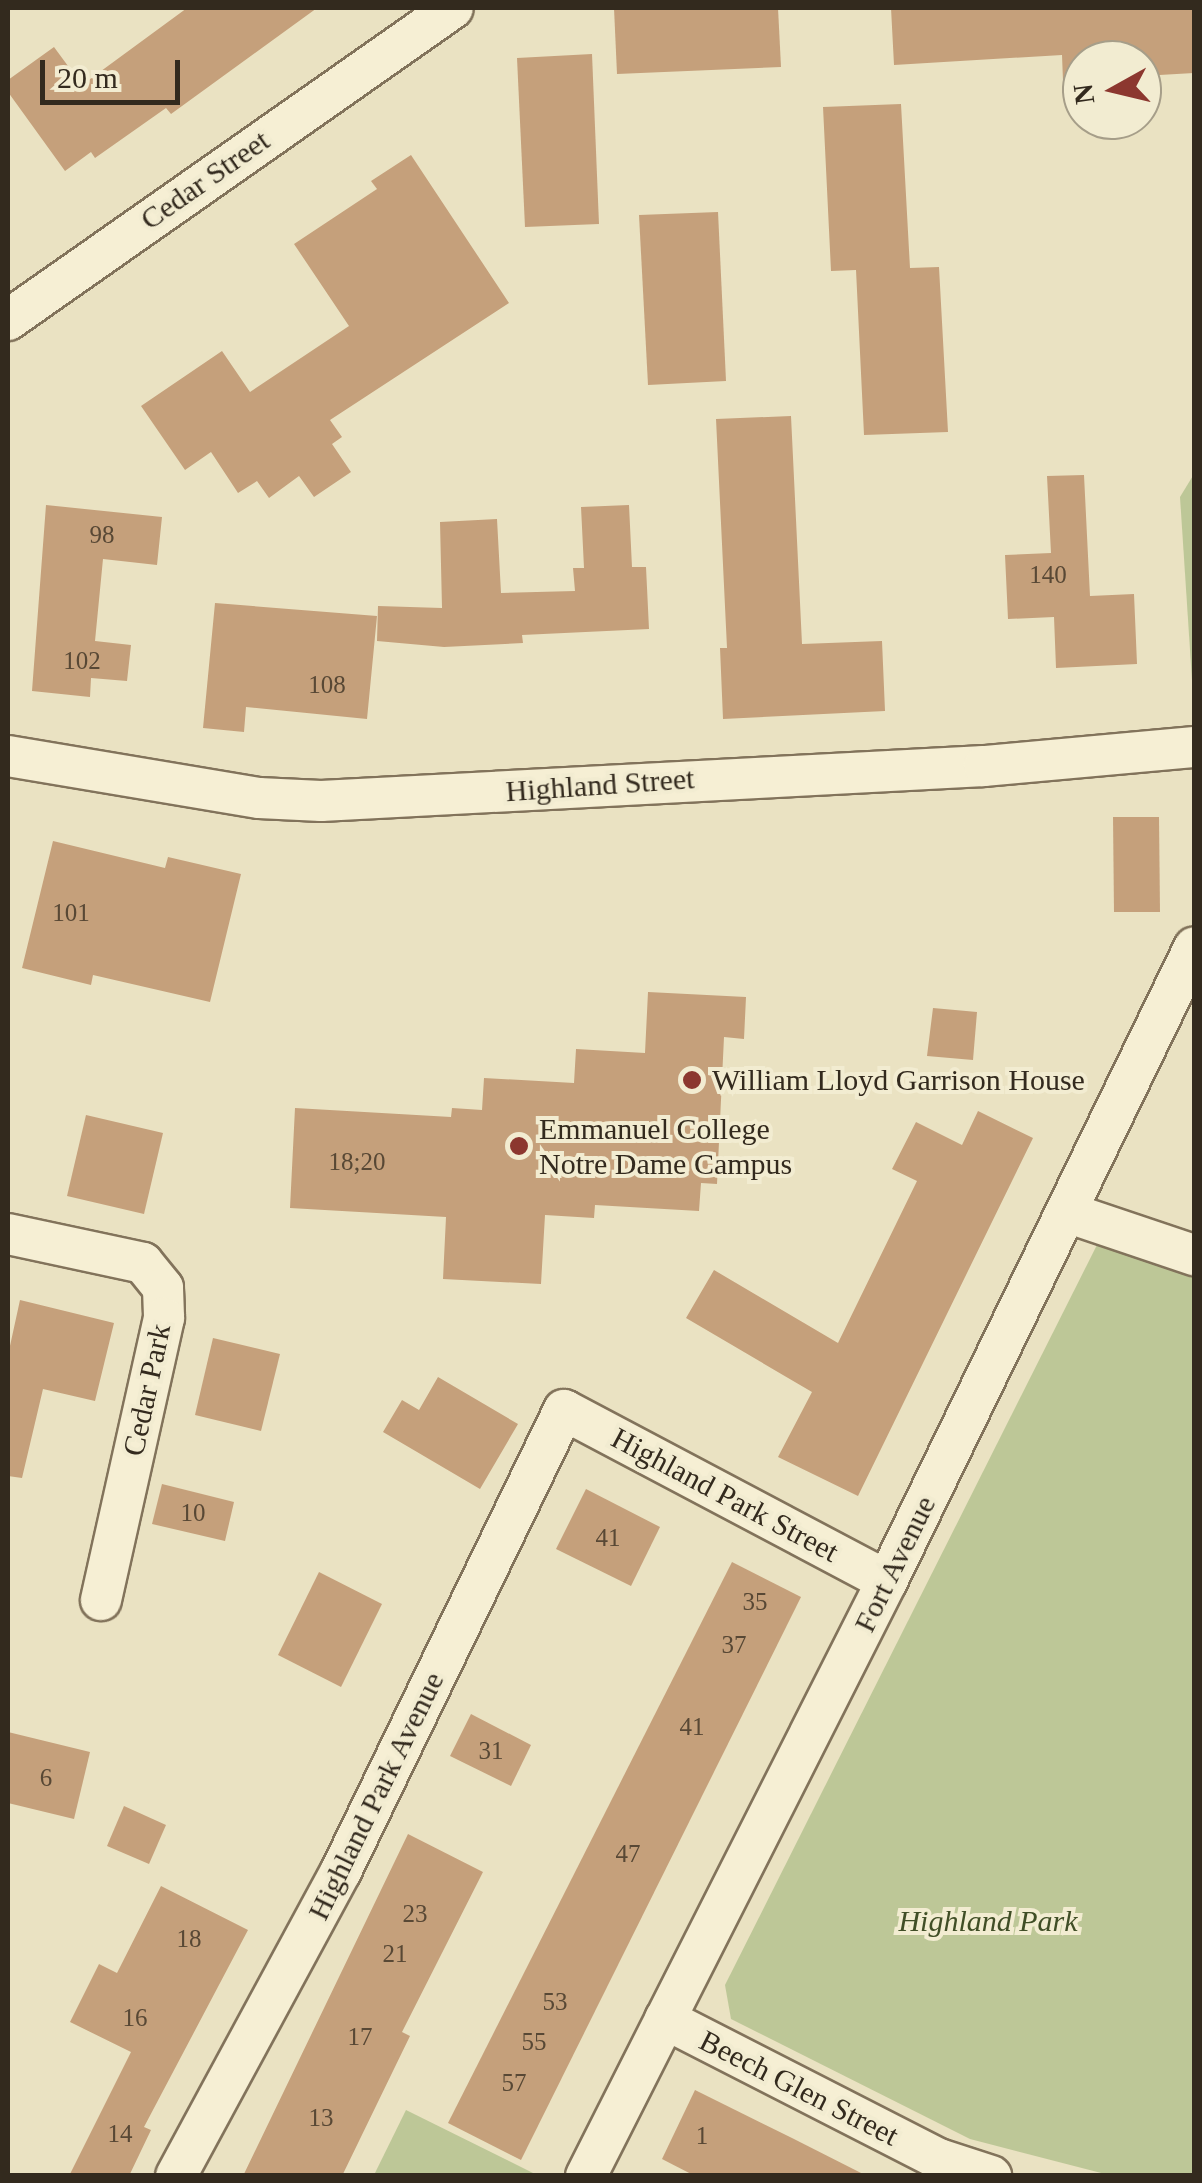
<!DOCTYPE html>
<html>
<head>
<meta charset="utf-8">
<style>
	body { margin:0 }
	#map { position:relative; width:1202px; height:2183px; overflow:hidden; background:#eae2c2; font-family:"Times New Roman",serif }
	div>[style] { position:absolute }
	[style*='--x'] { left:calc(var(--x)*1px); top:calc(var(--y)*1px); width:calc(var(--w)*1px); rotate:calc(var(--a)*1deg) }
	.green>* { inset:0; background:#bdc797 }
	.building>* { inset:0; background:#c5a07b }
	.roads { filter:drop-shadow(2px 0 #82735b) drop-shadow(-2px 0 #82735b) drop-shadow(0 2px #82735b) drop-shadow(0 -2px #82735b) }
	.street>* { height:40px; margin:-20px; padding:0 20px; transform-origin:20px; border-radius:20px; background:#f6efd4 }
	.dots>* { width:28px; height:28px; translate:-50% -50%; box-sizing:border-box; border:5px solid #f2ecd1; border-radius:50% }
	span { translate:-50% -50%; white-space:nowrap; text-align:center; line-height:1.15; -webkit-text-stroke:8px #f2ecd1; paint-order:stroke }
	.number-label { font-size:25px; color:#584835 }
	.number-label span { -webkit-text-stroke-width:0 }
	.street-label { font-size:30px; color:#332a1e }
	.poi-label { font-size:30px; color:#332a1e }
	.left { translate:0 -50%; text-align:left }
	.park-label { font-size:30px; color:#404e26; font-style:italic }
	.frame { position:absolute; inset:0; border:10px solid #332a1e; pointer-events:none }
	.north { position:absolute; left:1062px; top:40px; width:100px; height:100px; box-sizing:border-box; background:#f2ecd1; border:2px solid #a69e89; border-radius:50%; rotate:262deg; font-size:28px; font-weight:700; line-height:40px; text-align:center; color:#332a1e }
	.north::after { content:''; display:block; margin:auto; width:35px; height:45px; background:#8c372f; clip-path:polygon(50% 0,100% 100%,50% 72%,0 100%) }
	.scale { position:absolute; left:40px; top:60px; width:140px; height:45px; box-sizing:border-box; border:5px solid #332a1e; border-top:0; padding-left:12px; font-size:30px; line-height:35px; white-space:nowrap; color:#332a1e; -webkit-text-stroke:8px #f2ecd1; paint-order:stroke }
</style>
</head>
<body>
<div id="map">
	<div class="green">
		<div style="clip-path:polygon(1194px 474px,1194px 711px,1180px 497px)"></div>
		<div style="clip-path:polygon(1102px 1235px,1194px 1267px,1194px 2175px,1109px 2175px,970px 2139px,731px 2019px,725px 1985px)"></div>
		<div style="clip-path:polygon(406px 2110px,537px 2175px,374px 2175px)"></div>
	</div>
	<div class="building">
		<div style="clip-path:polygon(187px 8px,317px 8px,171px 114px,166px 108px,95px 158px,91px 152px,65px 171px,8px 92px,8px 80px,54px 47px,82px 85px)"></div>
		<div style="clip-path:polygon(614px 8px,778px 8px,781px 67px,617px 74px)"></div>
		<div style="clip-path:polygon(891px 8px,1194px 8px,1194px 73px,1142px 76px,1142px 60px,1082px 60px,1082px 80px,1063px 81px,1062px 55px,894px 65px)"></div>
		<div style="clip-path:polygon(592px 54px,599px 224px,525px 227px,517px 58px)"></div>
		<div style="clip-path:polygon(901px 104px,910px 268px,939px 267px,948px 432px,864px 435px,856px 270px,831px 271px,823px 107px)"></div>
		<div style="clip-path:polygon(411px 155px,509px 303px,330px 420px,342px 437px,332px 444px,351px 472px,314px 497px,299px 476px,269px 498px,257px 481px,238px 493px,211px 452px,185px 470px,141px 406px,222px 351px,250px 392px,349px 326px,294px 244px,377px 189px,371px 181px)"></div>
		<div style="clip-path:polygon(718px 212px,726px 381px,648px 385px,639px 215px)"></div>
		<div style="clip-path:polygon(791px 416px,802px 644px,882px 641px,885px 711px,723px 719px,720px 648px,727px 648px,716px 419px)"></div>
		<div style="clip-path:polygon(1084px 475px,1090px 596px,1134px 594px,1137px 664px,1056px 668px,1054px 617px,1008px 619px,1005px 555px,1051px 553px,1047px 476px)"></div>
		<div style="clip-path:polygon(46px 505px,162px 517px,157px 565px,103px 559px,95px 641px,131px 645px,127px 681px,91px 678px,90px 697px,32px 691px)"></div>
		<div style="clip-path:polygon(629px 505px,632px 567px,646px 567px,649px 629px,522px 635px,523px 643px,444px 647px,377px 641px,378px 606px,442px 608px,440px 522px,497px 519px,501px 593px,575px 591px,573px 568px,584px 568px,581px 507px)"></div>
		<div style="clip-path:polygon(215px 603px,377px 616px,367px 719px,246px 707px,244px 732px,203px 728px)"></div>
		<div style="clip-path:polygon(1113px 817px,1159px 817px,1160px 912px,1114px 912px)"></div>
		<div style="clip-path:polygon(53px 841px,165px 868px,168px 857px,241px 874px,210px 1002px,93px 975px,91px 985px,22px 968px)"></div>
		<div style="clip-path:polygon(648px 992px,746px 997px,744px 1039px,724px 1037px,717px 1184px,701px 1183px,699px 1211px,595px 1205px,594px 1218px,545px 1215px,541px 1284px,443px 1279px,446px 1217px,290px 1208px,295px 1108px,451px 1117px,452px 1108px,482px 1110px,484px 1078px,574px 1083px,576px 1049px,645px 1053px)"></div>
		<div style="clip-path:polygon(933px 1008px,977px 1012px,973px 1060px,927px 1056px)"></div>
		<div style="clip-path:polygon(978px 1111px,1033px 1138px,858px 1496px,778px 1457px,812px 1392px,686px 1318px,714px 1270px,838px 1343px,917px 1181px,892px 1169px,916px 1122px,962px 1145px)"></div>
		<div style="clip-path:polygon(86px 1115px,163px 1133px,144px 1214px,67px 1196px)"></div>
		<div style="clip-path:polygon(20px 1300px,114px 1323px,95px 1401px,43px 1389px,22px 1478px,8px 1476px,8px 1355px)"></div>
		<div style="clip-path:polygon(213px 1338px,280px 1354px,261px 1431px,195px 1415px)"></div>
		<div style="clip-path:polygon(438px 1377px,518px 1424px,480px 1489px,383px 1432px,402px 1400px,419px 1410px)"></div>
		<div style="clip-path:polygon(162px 1484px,234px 1502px,225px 1541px,152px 1524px)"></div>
		<div style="clip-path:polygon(586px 1489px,660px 1527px,631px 1586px,556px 1549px)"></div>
		<div style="clip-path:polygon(732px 1562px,801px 1597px,521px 2160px,448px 2123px)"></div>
		<div style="clip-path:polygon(319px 1572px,382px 1604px,341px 1687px,278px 1655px)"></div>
		<div style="clip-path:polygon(471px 1714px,531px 1745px,511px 1786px,450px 1756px)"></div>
		<div style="clip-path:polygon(8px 1732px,90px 1752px,74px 1819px,8px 1803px)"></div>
		<div style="clip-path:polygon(124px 1806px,166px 1825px,149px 1864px,107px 1846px)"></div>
		<div style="clip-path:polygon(408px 1834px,483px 1872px,402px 2032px,410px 2036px,342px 2176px,243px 2176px)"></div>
		<div style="clip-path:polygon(161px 1886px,248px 1930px,144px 2127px,151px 2130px,129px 2176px,69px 2176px,131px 2052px,70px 2022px,99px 1964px,117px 1973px)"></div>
		<div style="clip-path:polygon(695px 2090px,792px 2138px,867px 2176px,695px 2176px,662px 2159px)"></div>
	</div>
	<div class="roads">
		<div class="street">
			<div style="--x:8;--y:320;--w:543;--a:-35.04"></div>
			<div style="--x:8;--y:756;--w:254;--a:9.5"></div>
			<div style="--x:259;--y:798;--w:62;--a:2.8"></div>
			<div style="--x:321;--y:801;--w:664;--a:-3.02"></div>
			<div style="--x:984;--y:766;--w:211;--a:-5.2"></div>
			<div style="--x:1069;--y:1213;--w:132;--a:18.6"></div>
			<div style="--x:8;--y:1234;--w:138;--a:12.1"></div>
			<div style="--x:143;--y:1263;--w:32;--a:51"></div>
			<div style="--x:163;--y:1288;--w:30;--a:88"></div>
			<div style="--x:164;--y:1318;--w:289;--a:102.6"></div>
			<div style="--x:665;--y:2019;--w:308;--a:27.1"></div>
			<div style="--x:939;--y:2159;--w:55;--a:18.1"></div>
			<div style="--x:176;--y:2176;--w:347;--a:-61.6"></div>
			<div style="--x:341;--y:1871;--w:512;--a:-64.19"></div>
			<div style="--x:564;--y:1410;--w:365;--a:27.9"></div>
			<div style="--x:586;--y:2176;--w:667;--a:-63.17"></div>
			<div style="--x:887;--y:1581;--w:704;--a:-64.13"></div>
		</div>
	</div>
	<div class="dots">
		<div style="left:692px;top:1080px;background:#8c372f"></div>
		<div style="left:519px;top:1146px;background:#8c372f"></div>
	</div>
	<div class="number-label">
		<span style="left:102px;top:535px">98</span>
		<span style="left:1048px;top:575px">140</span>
		<span style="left:82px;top:661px">102</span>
		<span style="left:327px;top:685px">108</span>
		<span style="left:71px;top:913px">101</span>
		<span style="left:357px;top:1162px">18;20</span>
		<span style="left:193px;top:1513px">10</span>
		<span style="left:608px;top:1538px">41</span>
		<span style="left:755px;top:1602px">35</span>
		<span style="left:734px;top:1645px">37</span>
		<span style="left:692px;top:1727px">41</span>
		<span style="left:491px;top:1751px">31</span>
		<span style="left:46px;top:1778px">6</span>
		<span style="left:628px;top:1854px">47</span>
		<span style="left:415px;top:1914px">23</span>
		<span style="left:189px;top:1939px">18</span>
		<span style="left:395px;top:1954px">21</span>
		<span style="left:555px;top:2002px">53</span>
		<span style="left:135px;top:2018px">16</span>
		<span style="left:360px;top:2037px">17</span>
		<span style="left:534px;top:2042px">55</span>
		<span style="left:514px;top:2083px">57</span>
		<span style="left:321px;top:2118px">13</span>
		<span style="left:120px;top:2134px">14</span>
		<span style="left:702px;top:2136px">1</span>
	</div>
	<div class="street-label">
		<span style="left:205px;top:180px;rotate:-35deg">Cedar Street</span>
		<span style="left:600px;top:785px;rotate:-4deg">Highland Street</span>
		<span style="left:147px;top:1390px;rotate:-78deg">Cedar Park</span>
		<span style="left:725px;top:1495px;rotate:28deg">Highland Park Street</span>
		<span style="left:895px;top:1564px;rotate:-64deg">Fort Avenue</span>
		<span style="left:376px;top:1796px;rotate:-64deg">Highland Park Avenue</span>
		<span style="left:799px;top:2088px;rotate:27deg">Beech Glen Street</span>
	</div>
	<div class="poi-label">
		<span class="left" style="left:712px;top:1080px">William Lloyd Garrison House</span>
		<span class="left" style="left:539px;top:1146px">Emmanuel College<br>Notre Dame Campus</span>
	</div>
	<div class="park-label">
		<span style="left:988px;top:1921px">Highland Park</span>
	</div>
	<div class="frame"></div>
	<div class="north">N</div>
	<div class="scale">20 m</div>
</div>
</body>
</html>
